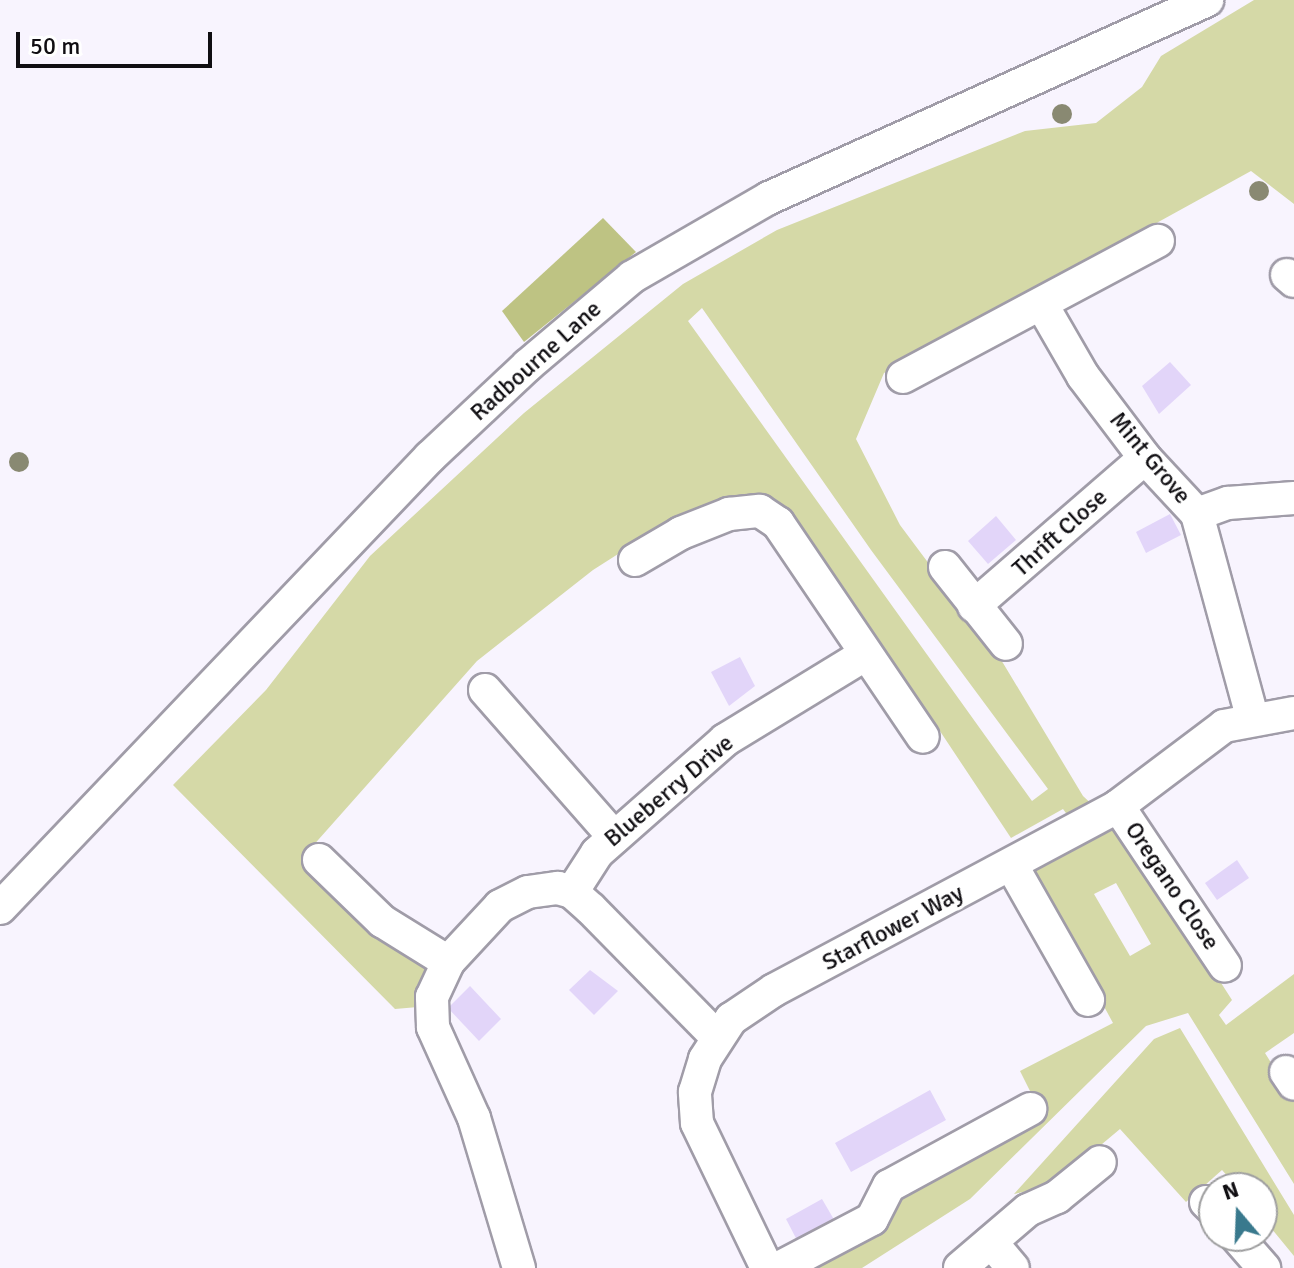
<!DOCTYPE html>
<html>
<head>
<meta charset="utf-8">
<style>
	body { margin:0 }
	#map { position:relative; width:1294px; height:1268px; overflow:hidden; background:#f8f4fe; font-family:Signika,sans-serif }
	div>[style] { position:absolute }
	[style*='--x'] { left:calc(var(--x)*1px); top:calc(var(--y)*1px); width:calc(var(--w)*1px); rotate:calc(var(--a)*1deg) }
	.green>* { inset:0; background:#d5d9a7 }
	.forest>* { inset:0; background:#bec383 }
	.building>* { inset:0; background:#e2d5f9 }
	.roads { filter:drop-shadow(2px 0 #a09ca8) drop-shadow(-2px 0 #a09ca8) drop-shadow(0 2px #a09ca8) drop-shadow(0 -2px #a09ca8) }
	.minor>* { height:32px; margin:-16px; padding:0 16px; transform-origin:16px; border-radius:16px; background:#fff }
	.trees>* { width:20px; height:20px; margin:-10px; border-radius:50%; background:#898972 }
	span { translate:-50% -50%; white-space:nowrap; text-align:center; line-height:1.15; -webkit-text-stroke:6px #fff; paint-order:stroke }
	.street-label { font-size:24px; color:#100e12 }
	.north { position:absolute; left:1198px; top:1172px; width:80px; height:80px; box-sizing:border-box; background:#fff; border:2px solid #9f9fa0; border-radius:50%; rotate:341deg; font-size:22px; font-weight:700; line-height:32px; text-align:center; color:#100e12 }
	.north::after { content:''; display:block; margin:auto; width:28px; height:36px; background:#39798d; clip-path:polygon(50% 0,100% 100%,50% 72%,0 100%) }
	.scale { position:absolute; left:16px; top:32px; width:196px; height:36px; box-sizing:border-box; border:4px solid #100e12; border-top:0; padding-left:10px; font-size:24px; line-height:28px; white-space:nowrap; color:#100e12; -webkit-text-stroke:6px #fff; paint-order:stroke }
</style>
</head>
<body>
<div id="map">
	<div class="green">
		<div style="clip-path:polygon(evenodd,1254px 0,1294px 0,1294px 204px,1251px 171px,884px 373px,856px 439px,900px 525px,1003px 663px,1083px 796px,1128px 838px,1232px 1000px,1219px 1015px,1226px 1025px,1294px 974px,1294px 1033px,1265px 1053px,1294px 1100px,1294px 1184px,1188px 1013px,1146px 1026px,970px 1199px,862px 1268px,806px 1268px,903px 1195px,1041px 1113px,1020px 1071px,1113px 1023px,1031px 872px,1087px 842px,1063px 809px,1011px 838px,914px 692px,787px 522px,759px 499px,684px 512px,593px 570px,477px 661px,303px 857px,388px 941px,431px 963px,418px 1007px,395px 1009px,173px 785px,266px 690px,370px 556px,524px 413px,683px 284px,777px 230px,1025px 131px,1096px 123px,1142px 87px,1161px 56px,1254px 0,702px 308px,871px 550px,1048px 789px,1032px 801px,688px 321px,702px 308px,1254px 0,1116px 883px,1151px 944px,1130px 956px,1094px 894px,1116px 883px)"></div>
		<div style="clip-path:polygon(1180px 1028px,1294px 1215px,1294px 1256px,1262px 1217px,1262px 1188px,1238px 1188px,1222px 1170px,1186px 1202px,1120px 1129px,1052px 1186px,1014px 1194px,1154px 1039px)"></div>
	</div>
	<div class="forest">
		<div style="clip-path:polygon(603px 218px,636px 252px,524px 342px,502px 311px)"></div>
	</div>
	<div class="building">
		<div style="clip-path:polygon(1170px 362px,1191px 385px,1159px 414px,1142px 386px)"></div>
		<div style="clip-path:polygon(1170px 514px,1181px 535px,1146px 553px,1136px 532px)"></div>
		<div style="clip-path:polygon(996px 516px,1016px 540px,988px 564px,968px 541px)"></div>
		<div style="clip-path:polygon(740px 657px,755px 686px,729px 706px,711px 672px)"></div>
		<div style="clip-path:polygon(1237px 860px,1249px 878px,1217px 900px,1205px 883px)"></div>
		<div style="clip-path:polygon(590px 970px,618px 991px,594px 1015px,569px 990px)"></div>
		<div style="clip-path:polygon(470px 986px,501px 1019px,479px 1041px,448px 1008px)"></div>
		<div style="clip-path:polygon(930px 1090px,946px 1120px,851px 1172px,835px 1143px)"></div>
		<div style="clip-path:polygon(822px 1199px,836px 1223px,799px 1244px,786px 1219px)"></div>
	</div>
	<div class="roads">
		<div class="minor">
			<div style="--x:1287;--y:275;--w:9;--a:41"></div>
			<div style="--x:1042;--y:305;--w:82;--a:60"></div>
			<div style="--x:1083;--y:376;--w:103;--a:52.9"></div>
			<div style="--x:1145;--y:458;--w:76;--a:47.1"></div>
			<div style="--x:1197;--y:514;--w:210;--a:74.8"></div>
			<div style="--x:903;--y:377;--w:289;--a:-28.1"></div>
			<div style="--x:1197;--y:514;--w:33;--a:-20"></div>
			<div style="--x:1228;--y:503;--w:66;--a:-4.3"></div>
			<div style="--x:635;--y:560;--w:53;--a:-30.4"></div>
			<div style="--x:681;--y:533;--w:52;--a:-21.6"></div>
			<div style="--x:729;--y:514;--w:31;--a:-6"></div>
			<div style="--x:760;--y:511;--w:22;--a:34"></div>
			<div style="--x:778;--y:523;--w:258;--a:55.9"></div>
			<div style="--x:945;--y:567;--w:98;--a:51.6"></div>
			<div style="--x:974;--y:606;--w:226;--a:-40.9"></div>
			<div style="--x:485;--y:690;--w:196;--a:48.7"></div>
			<div style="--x:1118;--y:806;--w:192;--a:56.2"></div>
			<div style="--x:319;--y:860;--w:88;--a:44.1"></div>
			<div style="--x:382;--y:921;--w:78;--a:31.8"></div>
			<div style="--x:1012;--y:866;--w:154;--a:60.4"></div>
			<div style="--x:572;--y:892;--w:46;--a:-57.3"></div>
			<div style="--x:597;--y:853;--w:171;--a:-41.4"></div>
			<div style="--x:725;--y:740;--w:163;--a:-31.4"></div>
			<div style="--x:0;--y:908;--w:623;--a:-46.37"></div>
			<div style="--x:430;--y:457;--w:134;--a:-43.2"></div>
			<div style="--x:528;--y:365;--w:136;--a:-40.2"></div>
			<div style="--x:632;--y:277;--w:158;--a:-30"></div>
			<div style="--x:769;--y:198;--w:481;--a:-24.3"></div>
			<div style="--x:1286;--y:1072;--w:14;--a:56"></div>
			<div style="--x:1206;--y:1202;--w:11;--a:45"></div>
			<div style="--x:1236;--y:1236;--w:43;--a:48.8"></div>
			<div style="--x:991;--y:1242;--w:34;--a:50"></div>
			<div style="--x:519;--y:1268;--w:157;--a:-106.7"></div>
			<div style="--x:474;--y:1118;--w:100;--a:-114.3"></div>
			<div style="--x:433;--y:1027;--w:30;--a:-92"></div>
			<div style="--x:432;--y:997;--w:38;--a:-65"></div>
			<div style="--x:448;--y:962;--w:76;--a:-47.1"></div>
			<div style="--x:500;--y:906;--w:31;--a:-27"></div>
			<div style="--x:528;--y:892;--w:30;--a:-8"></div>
			<div style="--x:558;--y:888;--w:15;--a:16"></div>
			<div style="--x:572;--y:892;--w:25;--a:42"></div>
			<div style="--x:591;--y:909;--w:178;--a:45.5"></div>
			<div style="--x:767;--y:1268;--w:161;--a:-115.8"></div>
			<div style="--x:697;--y:1123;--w:31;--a:-94"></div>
			<div style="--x:695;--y:1092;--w:34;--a:-73"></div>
			<div style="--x:705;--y:1059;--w:48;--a:-57"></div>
			<div style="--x:731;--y:1019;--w:52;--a:-34"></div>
			<div style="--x:774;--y:990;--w:390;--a:-28.1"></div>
			<div style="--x:1118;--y:806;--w:133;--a:-37"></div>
			<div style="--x:1224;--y:726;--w:71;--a:-10.5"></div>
			<div style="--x:779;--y:1268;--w:105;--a:-27.8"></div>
			<div style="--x:872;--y:1219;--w:37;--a:-63"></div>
			<div style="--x:889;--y:1186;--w:161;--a:-28.6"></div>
			<div style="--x:960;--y:1268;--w:89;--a:-40.5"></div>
			<div style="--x:1028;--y:1210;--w:32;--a:-24"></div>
			<div style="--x:1057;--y:1197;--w:55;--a:-39.1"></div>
		</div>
	</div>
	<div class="trees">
		<div style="left:1062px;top:114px"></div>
		<div style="left:1259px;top:191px"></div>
		<div style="left:19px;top:462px"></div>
	</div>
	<div class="street-label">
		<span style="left:536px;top:361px;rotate:-42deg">Radbourne Lane</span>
		<span style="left:1150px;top:458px;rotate:50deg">Mint Grove</span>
		<span style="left:1060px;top:533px;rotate:-42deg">Thrift Close</span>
		<span style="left:669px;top:791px;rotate:-40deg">Blueberry Drive</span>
		<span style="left:1172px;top:886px;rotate:56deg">Oregano Close</span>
		<span style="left:893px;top:928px;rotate:-28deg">Starflower Way</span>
	</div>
	<div class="north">N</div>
	<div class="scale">50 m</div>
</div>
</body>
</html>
